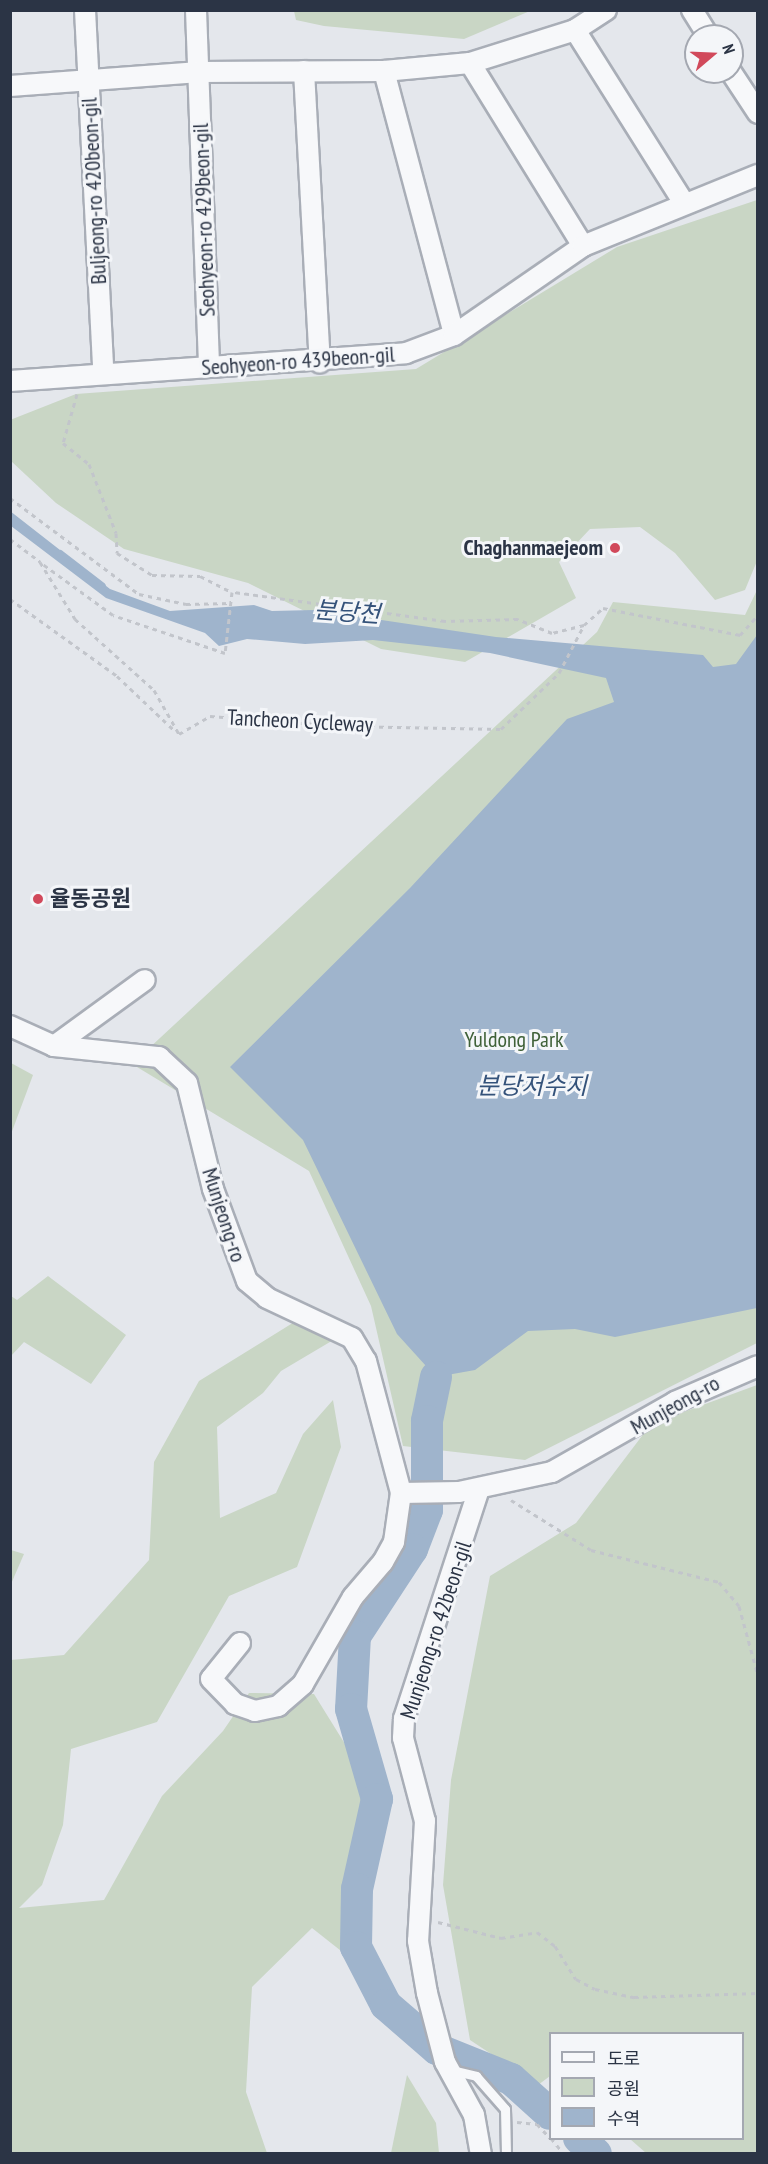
<!DOCTYPE html>
<html>
<head>
<meta charset="utf-8">
<style>
	body { margin:0 }
	#map { position:relative; width:768px; height:2164px; overflow:hidden; background:#e4e7ec; font-family:"PT Sans Narrow","Noto Sans KR",sans-serif }
	div>[style] { position:absolute }
	[style*='--x'] { left:calc(var(--x)*1px); top:calc(var(--y)*1px); width:calc(var(--w)*1px); rotate:calc(var(--a)*1deg) }
	.green>* { inset:0; background:#c9d6c5 }
	.water>* { inset:0; background:#9fb4cc }
	.stream>* { height:5px; margin:-2.5px; padding:0 2.5px; transform-origin:2.5px; border-radius:2.5px; background:#9fb4cc }
	.river>* { height:32px; margin:-16px; padding:0 16px; transform-origin:16px; border-radius:16px; background:#9fb4cc }
	.path>* { height:3px; margin-top:-1.5px; transform-origin:0; background:repeating-linear-gradient(90deg,#c2c5cb 0 4.5px,transparent 0 9px) }
	.roads { filter:drop-shadow(2px 0 #a9aeb7) drop-shadow(-2px 0 #a9aeb7) drop-shadow(0 2px #a9aeb7) drop-shadow(0 -2px #a9aeb7) }
	.lane>* { height:9px; margin:-4.5px; padding:0 4.5px; transform-origin:4.5px; border-radius:4.5px; background:#f7f8fa }
	.street>* { height:20px; margin:-10px; padding:0 10px; transform-origin:10px; border-radius:10px; background:#f7f8fa }
	.dots>* { width:16px; height:16px; translate:-50% -50%; box-sizing:border-box; border:3px solid #f4f6f9; border-radius:50% }
	span { translate:-50% -50%; white-space:nowrap; text-align:center; line-height:1.15; -webkit-text-stroke:6px #f4f6f9; paint-order:stroke }
	.street-label { font-size:22px; color:#2b3445 }
	.poi-label { font-size:22px; color:#2b3445; font-weight:700 }
	.right { translate:-100% -50%; text-align:right }
	.left { translate:0 -50%; text-align:left }
	.park-label { font-size:22px; color:#3f6138 }
	.water-label { font-size:24px; color:#34527a; font-style:italic }
	.frame { position:absolute; inset:0; border:12px solid #2b3445; pointer-events:none }
	.legend { position:absolute; left:549px; top:2032px; width:195px; height:108px; box-sizing:border-box; background:#f4f6f9; border:2px solid #a4a8b1; margin:0; padding:8px 10px; list-style:none; font-size:18px; color:#2b3445 }
	.legend li { display:flex; align-items:center; gap:12px; height:30px }
	.legend b { width:30px; border:2px solid #a4a8b1 }
	.north { position:absolute; left:684px; top:24px; width:60px; height:60px; box-sizing:border-box; background:#f4f6f9; border:2px solid #a4a8b1; border-radius:50%; rotate:71deg; font-size:16px; font-weight:700; line-height:24px; text-align:center; color:#2b3445 }
	.north::after { content:''; display:block; margin:auto; width:21px; height:27px; background:#d1495b; clip-path:polygon(50% 0,100% 100%,50% 72%,0 100%) }
</style>
</head>
<body>
<div id="map">
	<div class="green">
		<div style="clip-path:polygon(294px 11px,294px 10px,530px 11px,464px 39px,324px 26px,296px 20px)"></div>
		<div style="clip-path:polygon(757px 200px,757px 561px,745px 590px,715px 600px,675px 553px,640px 527px,590px 529px,559px 562px,576px 598px,465px 662px,381px 649px,248px 583px,124px 549px,56px 503px,11px 461px,10px 420px,76px 394px,416px 369px,617px 247px)"></div>
		<div style="clip-path:polygon(757px 590px,757px 1343px,525px 1460px,403px 1446px,371px 1306px,309px 1171px,132px 1064px,597px 632px,613px 602px,745px 615px)"></div>
		<div style="clip-path:polygon(11px 1063px,33px 1075px,11px 1134px)"></div>
		<div style="clip-path:polygon(48px 1276px,126px 1335px,91px 1384px,24px 1342px,11px 1356px,11px 1296px,17px 1300px)"></div>
		<div style="clip-path:polygon(304px 1316px,335px 1339px,281px 1371px,263px 1393px,217px 1427px,220px 1518px,276px 1493px,303px 1434px,333px 1400px,341px 1447px,297px 1567px,229px 1596px,157px 1722px,71px 1749px,63px 1825px,42px 1885px,19px 1908px,104px 1900px,162px 1796px,223px 1731px,249px 1693px,314px 1694px,345px 1744px,382px 1846px,357px 1923px,369px 1973px,312px 1928px,252px 1987px,246px 2092px,267px 2153px,11px 2154px,11px 1660px,64px 1655px,149px 1560px,154px 1462px,199px 1381px)"></div>
		<div style="clip-path:polygon(757px 1385px,757px 2153px,646px 2153px,630px 2139px,742px 2138px,742px 2034px,550px 2034px,550px 2076px,538px 2085px,470px 2040px,443px 1885px,451px 1780px,490px 1576px,576px 1523px,651px 1424px)"></div>
		<div style="clip-path:polygon(11px 1550px,24px 1554px,11px 1584px,10px 1550px)"></div>
		<div style="clip-path:polygon(407px 2075px,436px 2123px,439px 2153px,391px 2153px)"></div>
	</div>
	<div class="water">
		<div style="clip-path:polygon(10px 511px,110px 589px,170px 611px,254px 605px,272px 611px,314px 610px,496px 637px,703px 655px,713px 667px,736px 664px,757px 635px,757px 1308px,615px 1337px,575px 1329px,528px 1331px,475px 1370px,436px 1377px,397px 1334px,303px 1140px,230px 1067px,410px 888px,567px 719px,614px 702px,606px 678px,490px 653px,373px 640px,305px 644px,247px 639px,219px 646px,205px 633px,106px 598px,11px 526px)"></div>
	</div>
	<div class="stream">
		<div style="--x:60;--y:552;--w:54;--a:37.5"></div>
	</div>
	<div class="river">
		<div style="--x:436;--y:1377;--w:45;--a:101.6"></div>
		<div style="--x:427;--y:1421;--w:89;--a:90"></div>
		<div style="--x:427;--y:1510;--w:42;--a:111"></div>
		<div style="--x:412;--y:1549;--w:104;--a:123.2"></div>
		<div style="--x:355;--y:1636;--w:73;--a:93.1"></div>
		<div style="--x:351;--y:1709;--w:94;--a:73.9"></div>
		<div style="--x:377;--y:1799;--w:92;--a:102.5"></div>
		<div style="--x:357;--y:1889;--w:58;--a:91"></div>
		<div style="--x:356;--y:1947;--w:65;--a:62.7"></div>
		<div style="--x:386;--y:2005;--w:67;--a:40.8"></div>
		<div style="--x:437;--y:2049;--w:80;--a:22.1"></div>
		<div style="--x:511;--y:2079;--w:52;--a:41.9"></div>
		<div style="--x:579;--y:2138;--w:23;--a:43"></div>
	</div>
	<div class="path">
		<div style="--x:77;--y:394;--w:51;--a:105.9"></div>
		<div style="--x:63;--y:443;--w:33;--a:39"></div>
		<div style="--x:89;--y:464;--w:74;--a:68.6"></div>
		<div style="--x:116;--y:533;--w:20;--a:87"></div>
		<div style="--x:117;--y:553;--w:41;--a:32.2"></div>
		<div style="--x:152;--y:575;--w:48;--a:1.2"></div>
		<div style="--x:200;--y:576;--w:36;--a:27"></div>
		<div style="--x:10;--y:498;--w:161;--a:36.7"></div>
		<div style="--x:139;--y:594;--w:48;--a:12"></div>
		<div style="--x:186;--y:604;--w:46;--a:-1.2"></div>
		<div style="--x:10;--y:539;--w:38;--a:37"></div>
		<div style="--x:10;--y:599;--w:132;--a:35.7"></div>
		<div style="--x:117;--y:676;--w:80;--a:43.5"></div>
		<div style="--x:584;--y:625;--w:33;--a:166"></div>
		<div style="--x:552;--y:633;--w:37;--a:-158"></div>
		<div style="--x:518;--y:619;--w:73;--a:178.4"></div>
		<div style="--x:445;--y:621;--w:215;--a:-172.2"></div>
		<div style="--x:232;--y:592;--w:61;--a:96.5"></div>
		<div style="--x:225;--y:653;--w:118;--a:-161.3"></div>
		<div style="--x:113;--y:615;--w:90;--a:-144"></div>
		<div style="--x:40;--y:562;--w:67;--a:58.4"></div>
		<div style="--x:75;--y:619;--w:106;--a:41.9"></div>
		<div style="--x:154;--y:690;--w:51;--a:60.4"></div>
		<div style="--x:179;--y:734;--w:36;--a:-30"></div>
		<div style="--x:210;--y:716;--w:133;--a:4.3"></div>
		<div style="--x:343;--y:726;--w:158;--a:1.1"></div>
		<div style="--x:501;--y:729;--w:81;--a:-44"></div>
		<div style="--x:559;--y:673;--w:54;--a:-62.5"></div>
		<div style="--x:584;--y:625;--w:25;--a:-42"></div>
		<div style="--x:603;--y:608;--w:140;--a:11.1"></div>
		<div style="--x:740;--y:635;--w:27;--a:-48"></div>
		<div style="--x:511;--y:1500;--w:94;--a:32"></div>
		<div style="--x:591;--y:1550;--w:132;--a:14"></div>
		<div style="--x:719;--y:1582;--w:31;--a:50"></div>
		<div style="--x:739;--y:1606;--w:73;--a:74.8"></div>
		<div style="--x:438;--y:1922;--w:65;--a:14.3"></div>
		<div style="--x:501;--y:1938;--w:36;--a:-9"></div>
		<div style="--x:537;--y:1932;--w:23;--a:38"></div>
		<div style="--x:555;--y:1946;--w:39;--a:58"></div>
		<div style="--x:576;--y:1979;--w:21;--a:28"></div>
		<div style="--x:595;--y:1989;--w:40;--a:12"></div>
		<div style="--x:634;--y:1997;--w:124;--a:-1.8"></div>
		<div style="--x:517;--y:2122;--w:20;--a:6"></div>
		<div style="--x:537;--y:2124;--w:19;--a:47"></div>
		<div style="--x:551;--y:2138;--w:21;--a:51"></div>
	</div>
	<div class="roads">
		<div class="lane">
			<div style="--x:451;--y:2070;--w:26;--a:13"></div>
			<div style="--x:476;--y:2076;--w:44;--a:48.7"></div>
			<div style="--x:505;--y:2109;--w:45;--a:88.7"></div>
		</div>
		<div class="street">
			<div style="--x:85;--y:10;--w:361;--a:87.1"></div>
			<div style="--x:196;--y:10;--w:357;--a:87.9"></div>
			<div style="--x:692;--y:10;--w:31;--a:58"></div>
			<div style="--x:575;--y:30;--w:204;--a:57.8"></div>
			<div style="--x:470;--y:63;--w:215;--a:58.3"></div>
			<div style="--x:304;--y:71;--w:292;--a:86.9"></div>
			<div style="--x:384;--y:71;--w:273;--a:75.1"></div>
			<div style="--x:731;--y:72;--w:49;--a:56.6"></div>
			<div style="--x:10;--y:86;--w:190;--a:-4.2"></div>
			<div style="--x:199;--y:72;--w:185;--a:-0.3"></div>
			<div style="--x:384;--y:71;--w:86;--a:-5.3"></div>
			<div style="--x:470;--y:63;--w:110;--a:-17.4"></div>
			<div style="--x:575;--y:30;--w:37;--a:-33"></div>
			<div style="--x:10;--y:381;--w:397;--a:-4"></div>
			<div style="--x:406;--y:353;--w:51;--a:-20.6"></div>
			<div style="--x:454;--y:335;--w:157;--a:-34.6"></div>
			<div style="--x:583;--y:246;--w:189;--a:-22.1"></div>
			<div style="--x:10;--y:1026;--w:48;--a:24.4"></div>
			<div style="--x:54;--y:1046;--w:106;--a:6"></div>
			<div style="--x:159;--y:1057;--w:38;--a:43"></div>
			<div style="--x:187;--y:1083;--w:109;--a:76.2"></div>
			<div style="--x:213;--y:1189;--w:98;--a:69.7"></div>
			<div style="--x:247;--y:1281;--w:26;--a:40"></div>
			<div style="--x:267;--y:1298;--w:94;--a:25.2"></div>
			<div style="--x:352;--y:1338;--w:27;--a:59"></div>
			<div style="--x:366;--y:1361;--w:137;--a:75.1"></div>
			<div style="--x:401;--y:1493;--w:58;--a:-1"></div>
			<div style="--x:459;--y:1492;--w:95;--a:-12.1"></div>
			<div style="--x:552;--y:1472;--w:142;--a:-29.6"></div>
			<div style="--x:675;--y:1402;--w:90;--a:-23.4"></div>
			<div style="--x:54;--y:1046;--w:112;--a:-36"></div>
			<div style="--x:479;--y:1489;--w:242;--a:108.1"></div>
			<div style="--x:404;--y:1719;--w:19;--a:93"></div>
			<div style="--x:403;--y:1738;--w:86;--a:75.2"></div>
			<div style="--x:425;--y:1821;--w:120;--a:93.3"></div>
			<div style="--x:418;--y:1941;--w:53;--a:80.2"></div>
			<div style="--x:427;--y:1993;--w:71;--a:75.4"></div>
			<div style="--x:445;--y:2062;--w:60;--a:61.3"></div>
			<div style="--x:474;--y:2115;--w:40;--a:80"></div>
			<div style="--x:240;--y:1643;--w:46;--a:128.9"></div>
			<div style="--x:211;--y:1679;--w:35;--a:46"></div>
			<div style="--x:235;--y:1704;--w:21;--a:19"></div>
			<div style="--x:255;--y:1711;--w:24;--a:-12"></div>
			<div style="--x:278;--y:1706;--w:33;--a:-41"></div>
			<div style="--x:303;--y:1684;--w:100;--a:-60.1"></div>
			<div style="--x:353;--y:1597;--w:46;--a:-49.4"></div>
			<div style="--x:383;--y:1562;--w:23;--a:-61"></div>
			<div style="--x:394;--y:1542;--w:49;--a:-81.9"></div>
		</div>
	</div>
	<div class="dots">
		<div style="left:615px;top:548px;background:#d1495b"></div>
		<div style="left:38px;top:899px;background:#d1495b"></div>
	</div>
	<div class="street-label">
		<span style="left:94px;top:191px;rotate:-93deg">Buljeong-ro 420beon-gil</span>
		<span style="left:204px;top:220px;rotate:-92deg">Seohyeon-ro 429beon-gil</span>
		<span style="left:298px;top:361px;rotate:-4deg">Seohyeon-ro 439beon-gil</span>
		<span style="left:300px;top:721px;rotate:3deg">Tancheon Cycleway</span>
		<span style="left:224px;top:1215px;rotate:72deg">Munjeong-ro</span>
		<span style="left:675px;top:1405px;rotate:-29deg">Munjeong-ro</span>
		<span style="left:436px;top:1630px;rotate:-72deg">Munjeong-ro 42beon-gil</span>
	</div>
	<div class="poi-label">
		<span class="right" style="left:603px;top:548px">Chaghanmaejeom</span>
		<span class="left" style="left:50px;top:899px">율동공원</span>
	</div>
	<div class="park-label">
		<span style="left:514px;top:1040px">Yuldong Park</span>
	</div>
	<div class="water-label">
		<span style="left:347px;top:612px;rotate:4deg">분당천</span>
		<span style="left:532px;top:1086px">분당저수지</span>
	</div>
	<div class="frame"></div>
	<ul class="legend">
	<li><b style="height:8px;background:#f7f8fa"></b>도로</li>
	<li><b style="height:16px;background:#c9d6c5"></b>공원</li>
	<li><b style="height:16px;background:#9fb4cc"></b>수역</li>
	</ul>
	<div class="north">N</div>
</div>
</body>
</html>
